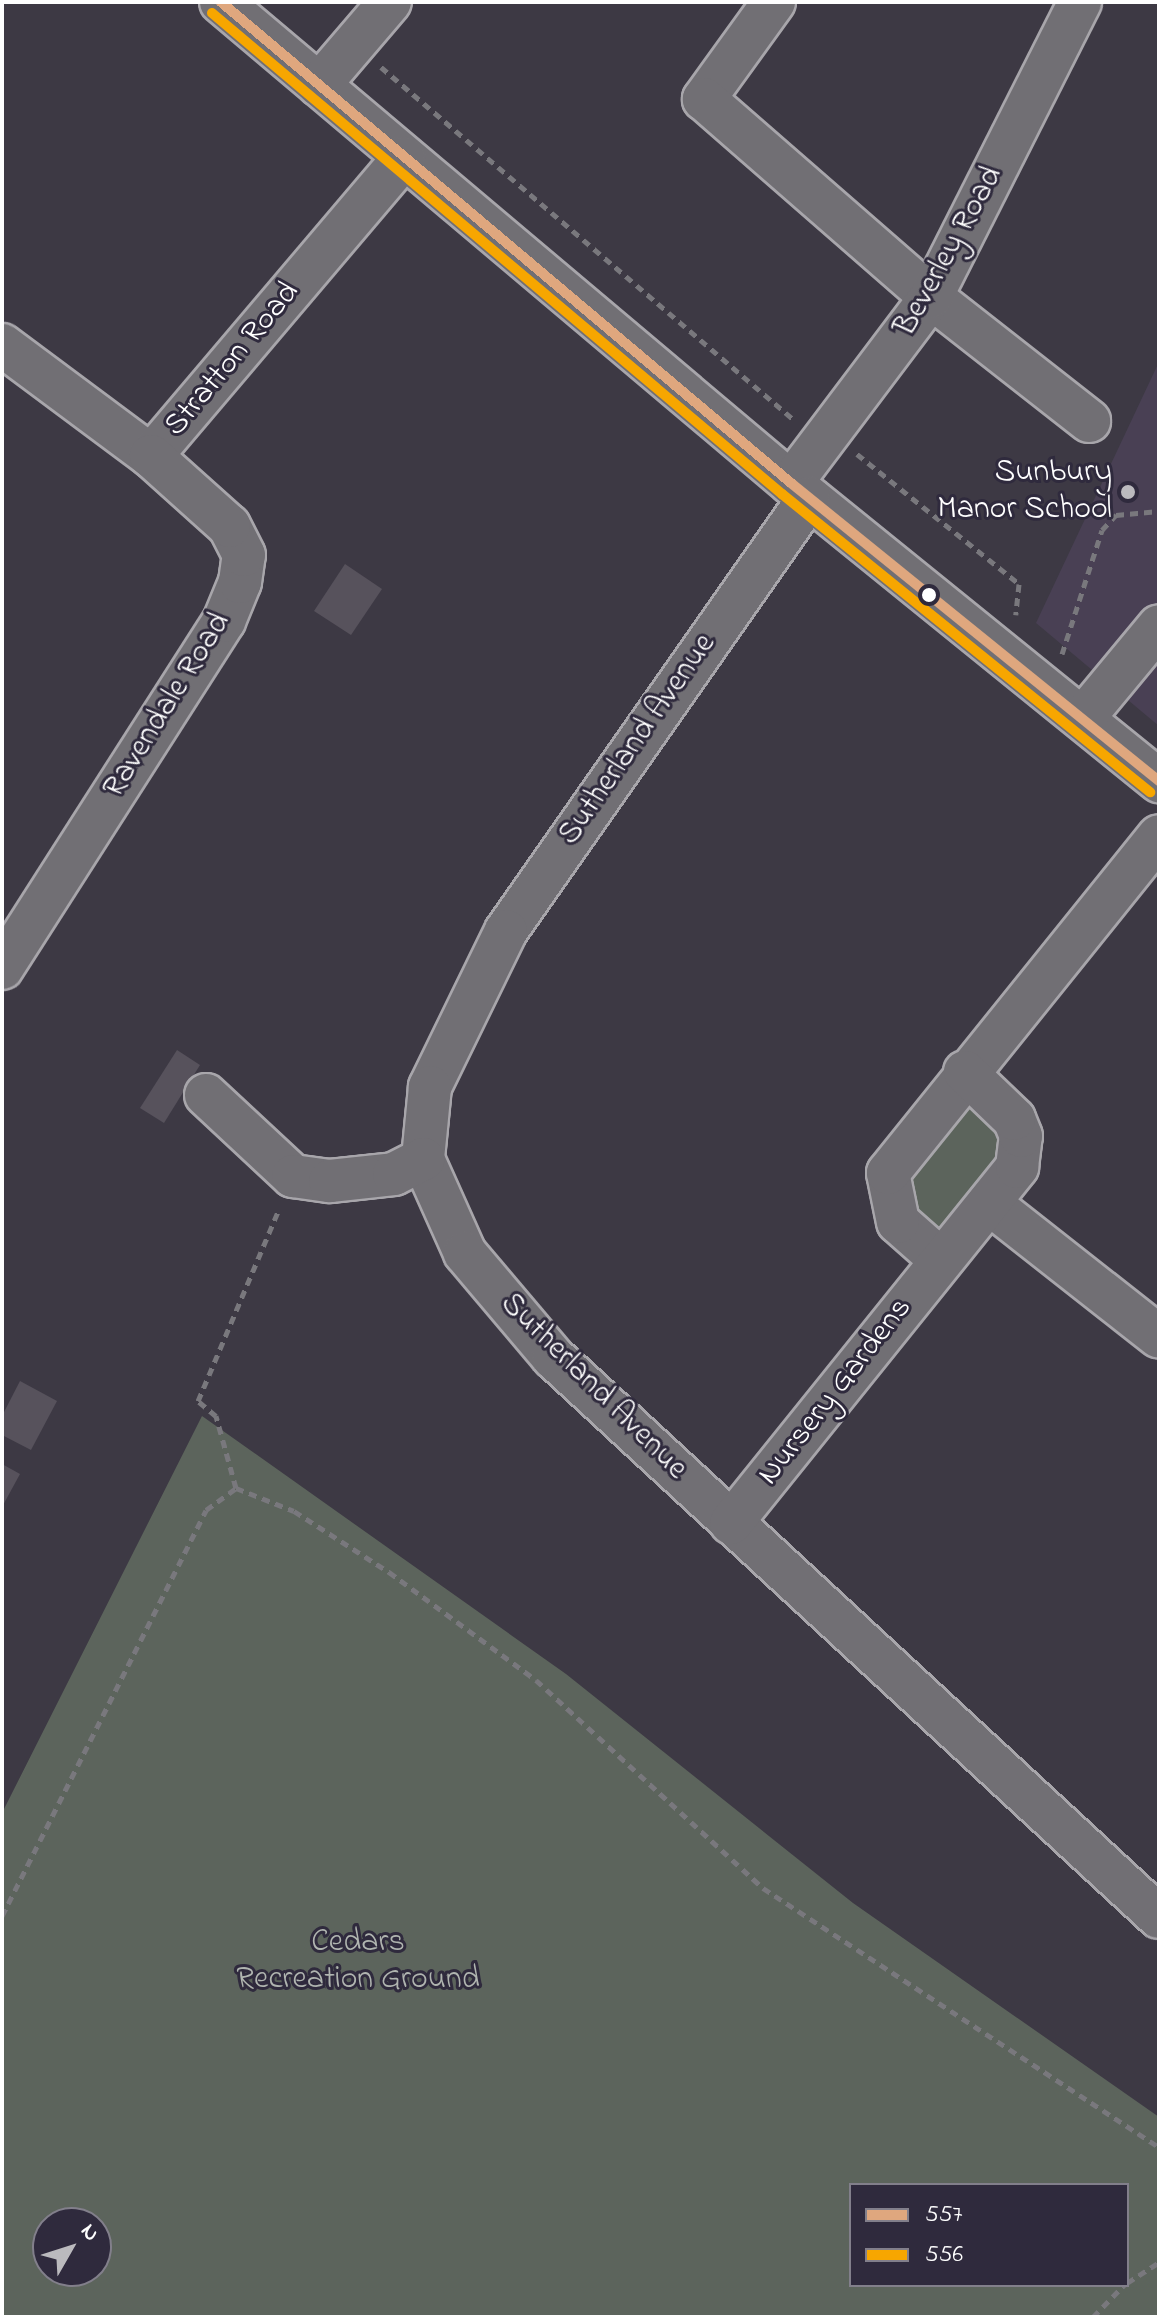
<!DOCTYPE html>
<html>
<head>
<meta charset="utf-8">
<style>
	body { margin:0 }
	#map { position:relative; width:1161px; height:2319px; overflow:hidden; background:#3d3944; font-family:"Indie Flower",sans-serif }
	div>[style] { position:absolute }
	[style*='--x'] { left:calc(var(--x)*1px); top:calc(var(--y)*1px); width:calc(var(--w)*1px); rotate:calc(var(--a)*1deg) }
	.built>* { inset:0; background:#494054 }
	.green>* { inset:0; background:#5c645c }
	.building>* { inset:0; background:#57525c }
	.path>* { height:5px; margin-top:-2.5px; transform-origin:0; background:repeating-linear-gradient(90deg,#79787d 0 8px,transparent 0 14px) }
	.roads { filter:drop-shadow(2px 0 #a8a6ab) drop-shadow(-2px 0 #a8a6ab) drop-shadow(0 2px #a8a6ab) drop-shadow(0 -2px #a8a6ab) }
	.minor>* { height:42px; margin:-21px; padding:0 21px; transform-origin:21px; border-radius:21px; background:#716f74 }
	.bus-1>* { height:10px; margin:-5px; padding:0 5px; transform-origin:5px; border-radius:5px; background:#dfa77e }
	.bus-2>* { height:10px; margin:-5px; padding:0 5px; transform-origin:5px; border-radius:5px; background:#f7a600 }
	.dots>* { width:22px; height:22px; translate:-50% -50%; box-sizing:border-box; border:4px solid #2f2a3d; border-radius:50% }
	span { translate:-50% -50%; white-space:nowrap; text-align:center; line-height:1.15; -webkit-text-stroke:6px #2f2a3d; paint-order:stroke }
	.street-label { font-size:32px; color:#fff }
	.poi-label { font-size:32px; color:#fff }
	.right { translate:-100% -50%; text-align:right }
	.park-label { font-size:32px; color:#b0b5b0 }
	.frame { position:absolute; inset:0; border:4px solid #fff; pointer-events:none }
	.legend { position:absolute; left:849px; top:2183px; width:280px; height:104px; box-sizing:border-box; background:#2f2a3d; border:2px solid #827f8b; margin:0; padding:10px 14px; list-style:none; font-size:24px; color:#fff }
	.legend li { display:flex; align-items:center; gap:16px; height:40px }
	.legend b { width:40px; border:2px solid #827f8b }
	.north { position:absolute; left:32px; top:2207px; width:80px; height:80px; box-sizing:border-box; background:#2f2a3d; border:2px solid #827f8b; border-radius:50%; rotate:51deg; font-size:22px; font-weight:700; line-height:32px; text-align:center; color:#fff }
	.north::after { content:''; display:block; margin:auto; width:28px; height:36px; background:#bbbabe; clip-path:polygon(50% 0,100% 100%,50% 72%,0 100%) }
</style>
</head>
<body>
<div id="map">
	<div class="built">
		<div style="clip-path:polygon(1159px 362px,1159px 726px,1036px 623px)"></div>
	</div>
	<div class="green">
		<div style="clip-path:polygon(978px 1102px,1013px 1145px,943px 1233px,910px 1206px,902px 1180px,967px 1103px)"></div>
		<div style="clip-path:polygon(evenodd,202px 1416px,566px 1674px,853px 1903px,1159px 2117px,1159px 2317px,2px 2317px,2px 1813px,202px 1416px,851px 2185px,1127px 2185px,1127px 2285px,851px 2285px,851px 2185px,202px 1416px,48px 2223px,96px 2223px,96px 2271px,48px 2271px,48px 2223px)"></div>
	</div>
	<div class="building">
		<div style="clip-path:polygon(345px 564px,382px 589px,351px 635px,314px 611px)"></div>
		<div style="clip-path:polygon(177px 1050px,200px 1065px,164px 1123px,140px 1108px)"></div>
		<div style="clip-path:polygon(20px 1381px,57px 1401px,31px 1450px,2px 1435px,2px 1416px)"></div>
		<div style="clip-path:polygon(2px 1464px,20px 1474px,2px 1507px)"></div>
	</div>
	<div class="path">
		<div style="--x:381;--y:67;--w:542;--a:40.51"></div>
		<div style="--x:857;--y:454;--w:208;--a:38.7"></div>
		<div style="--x:1019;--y:584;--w:31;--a:96"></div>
		<div style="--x:1062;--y:654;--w:130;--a:-72.1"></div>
		<div style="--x:1102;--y:530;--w:21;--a:-47"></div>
		<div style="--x:1116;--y:515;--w:43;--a:-5.3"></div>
		<div style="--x:236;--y:1488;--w:75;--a:-105.5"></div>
		<div style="--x:216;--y:1416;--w:23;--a:-140"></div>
		<div style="--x:198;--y:1401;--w:208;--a:-67.1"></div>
		<div style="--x:2;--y:1916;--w:454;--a:-63.3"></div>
		<div style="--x:206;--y:1510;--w:37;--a:-36"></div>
		<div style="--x:236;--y:1488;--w:62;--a:21.6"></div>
		<div style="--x:294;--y:1511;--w:113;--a:32.7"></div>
		<div style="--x:389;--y:1572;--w:182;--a:36.3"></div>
		<div style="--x:536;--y:1680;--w:308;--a:42.5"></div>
		<div style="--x:763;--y:1888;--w:473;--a:33.2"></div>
		<div style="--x:1127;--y:2283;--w:38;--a:-33"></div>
		<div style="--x:1093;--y:2317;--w:45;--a:-45.9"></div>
	</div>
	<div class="roads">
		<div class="minor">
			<div style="--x:221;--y:2;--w:746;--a:40.16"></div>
			<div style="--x:791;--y:483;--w:474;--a:39"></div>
			<div style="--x:774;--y:2;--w:120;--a:125.8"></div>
			<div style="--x:704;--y:99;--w:301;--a:41.1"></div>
			<div style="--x:931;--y:297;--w:201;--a:38.1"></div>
			<div style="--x:319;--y:85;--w:109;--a:-49.5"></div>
			<div style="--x:2;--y:345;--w:186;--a:36.7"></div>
			<div style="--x:151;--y:456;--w:391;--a:-49.7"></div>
			<div style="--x:791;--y:483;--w:233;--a:-53"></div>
			<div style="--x:931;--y:297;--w:330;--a:-63.2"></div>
			<div style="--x:809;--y:498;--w:528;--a:124.98"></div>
			<div style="--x:506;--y:931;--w:174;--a:116"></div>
			<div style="--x:430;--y:1087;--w:72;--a:95.6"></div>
			<div style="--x:423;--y:1159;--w:103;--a:65.9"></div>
			<div style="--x:465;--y:1253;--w:136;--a:49.8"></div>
			<div style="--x:553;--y:1357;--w:825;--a:42.74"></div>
			<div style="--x:1083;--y:718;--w:119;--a:-50.4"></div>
			<div style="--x:2;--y:968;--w:412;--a:-57.4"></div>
			<div style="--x:224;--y:621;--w:42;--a:-67.7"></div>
			<div style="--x:240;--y:582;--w:27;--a:-82"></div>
			<div style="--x:244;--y:555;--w:33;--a:-117"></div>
			<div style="--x:229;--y:526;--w:105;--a:-138.1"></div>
			<div style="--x:206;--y:1095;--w:119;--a:43"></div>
			<div style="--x:293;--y:1176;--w:37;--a:8"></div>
			<div style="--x:330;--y:1181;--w:64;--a:-6.2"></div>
			<div style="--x:394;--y:1174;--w:33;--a:-27"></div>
			<div style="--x:989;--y:1203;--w:216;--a:38.2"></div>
			<div style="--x:941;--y:1260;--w:57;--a:-138.5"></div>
			<div style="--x:898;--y:1222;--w:50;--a:-101.5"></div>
			<div style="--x:888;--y:1173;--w:432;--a:-51.2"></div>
			<div style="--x:731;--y:1523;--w:457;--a:-51.2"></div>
			<div style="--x:1017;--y:1167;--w:31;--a:-83"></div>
			<div style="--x:1021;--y:1136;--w:18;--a:-112"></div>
			<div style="--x:1014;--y:1119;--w:68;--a:-136.2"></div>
		</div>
	</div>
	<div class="bus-1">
		<div style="--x:221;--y:2;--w:746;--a:40.16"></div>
		<div style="--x:791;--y:483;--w:474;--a:39"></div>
	</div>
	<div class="bus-2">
		<div style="--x:212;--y:13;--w:746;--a:40.16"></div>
		<div style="--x:782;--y:494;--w:474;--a:39"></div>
	</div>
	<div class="dots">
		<div style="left:1128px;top:492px;background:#bbbabe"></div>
		<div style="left:929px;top:595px;background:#fff"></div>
	</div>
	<div class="street-label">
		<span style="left:950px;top:252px;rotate:-61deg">Beverley Road</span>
		<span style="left:233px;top:360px;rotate:-50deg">Stratton Road</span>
		<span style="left:168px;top:706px;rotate:-58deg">Ravendale Road</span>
		<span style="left:638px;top:740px;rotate:-55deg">Sutherland Avenue</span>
		<span style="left:593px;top:1387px;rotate:45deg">Sutherland Avenue</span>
		<span style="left:836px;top:1392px;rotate:-52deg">Nursery Gardens</span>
	</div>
	<div class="poi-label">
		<span class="right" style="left:1112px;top:492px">Sunbury<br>Manor School</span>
	</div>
	<div class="park-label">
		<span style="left:358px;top:1962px">Cedars<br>Recreation Ground</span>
	</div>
	<div class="frame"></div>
	<ul class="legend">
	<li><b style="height:10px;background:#dfa77e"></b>557</li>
	<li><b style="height:10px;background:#f7a600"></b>556</li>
	</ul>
	<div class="north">N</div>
</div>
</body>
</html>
